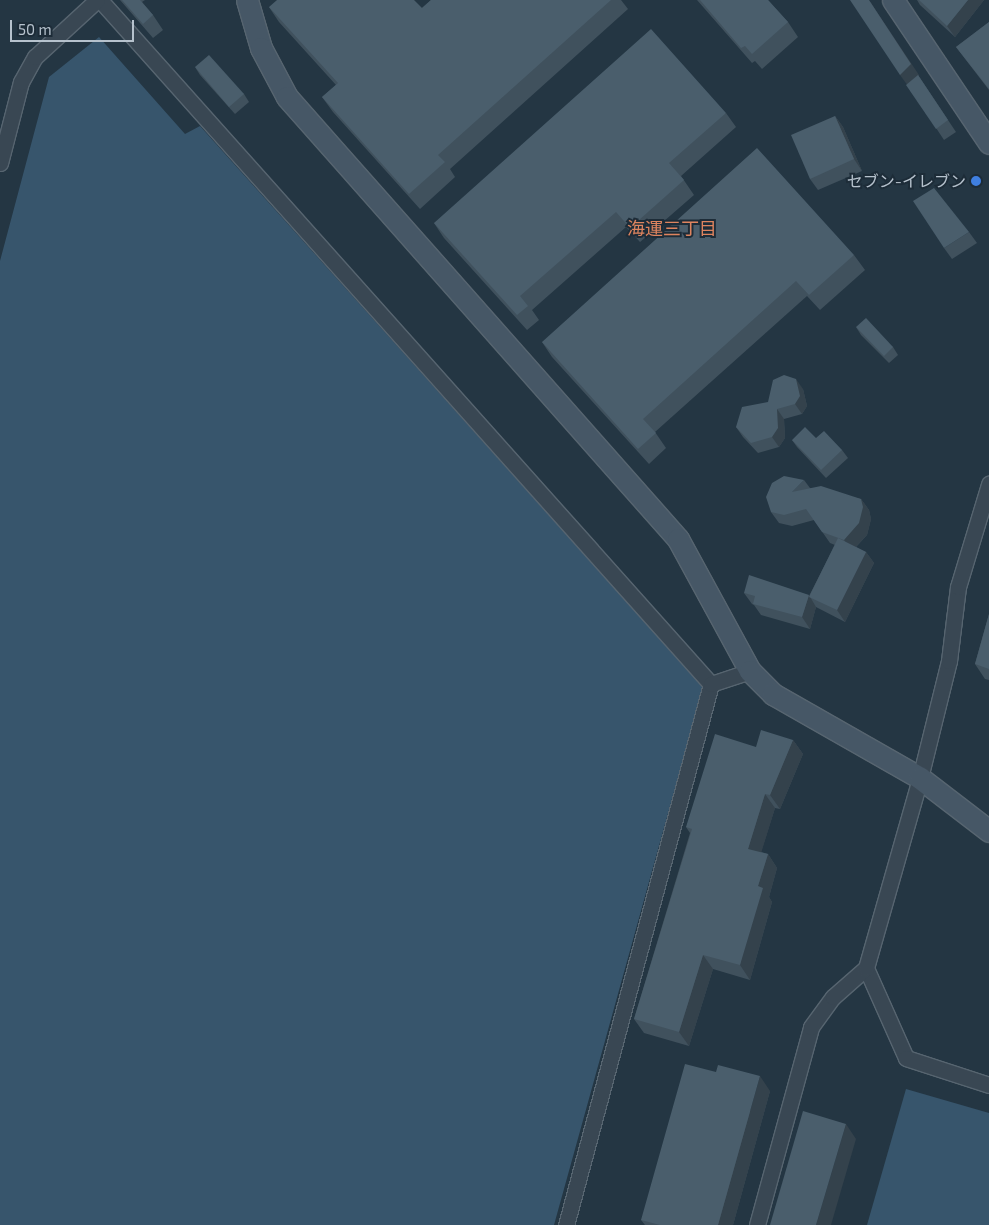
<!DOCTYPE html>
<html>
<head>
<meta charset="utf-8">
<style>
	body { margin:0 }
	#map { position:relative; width:989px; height:1225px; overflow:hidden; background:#243643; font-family:"Exo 2","Noto Sans JP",sans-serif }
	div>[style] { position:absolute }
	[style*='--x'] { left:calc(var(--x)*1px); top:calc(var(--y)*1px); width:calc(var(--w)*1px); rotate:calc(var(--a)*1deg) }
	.water>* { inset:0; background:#37556c }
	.roads { filter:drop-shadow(1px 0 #576570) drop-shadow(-1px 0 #576570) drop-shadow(0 1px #576570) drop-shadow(0 -1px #576570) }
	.street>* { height:15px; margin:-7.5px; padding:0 7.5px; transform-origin:7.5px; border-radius:7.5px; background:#394753 }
	.secondary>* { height:21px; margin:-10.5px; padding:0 10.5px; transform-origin:10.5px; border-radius:10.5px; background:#465766 }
	.wall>* { inset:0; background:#40515d }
	.shaded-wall>* { inset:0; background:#34424c }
	.building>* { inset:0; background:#4a5e6c }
	.dots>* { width:14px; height:14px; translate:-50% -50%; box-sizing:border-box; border:2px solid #1d2c38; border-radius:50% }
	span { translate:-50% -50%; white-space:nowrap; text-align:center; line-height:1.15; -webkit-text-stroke:4px #1d2c38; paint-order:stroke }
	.poi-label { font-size:16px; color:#b6c2cd }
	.right { translate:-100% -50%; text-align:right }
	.neighbourhood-label { font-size:18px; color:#de845f }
	.scale { position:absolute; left:10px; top:20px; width:124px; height:22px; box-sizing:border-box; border:2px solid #b6c2cd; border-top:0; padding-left:6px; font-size:15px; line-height:18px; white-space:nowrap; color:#b6c2cd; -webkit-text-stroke:4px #1d2c38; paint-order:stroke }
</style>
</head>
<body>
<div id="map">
	<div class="water">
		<div style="clip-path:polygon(99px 37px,185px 134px,200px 126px,703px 687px,554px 1225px,0 1225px,0 261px,49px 77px)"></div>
		<div style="clip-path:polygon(906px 1089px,989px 1113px,989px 1225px,867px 1225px)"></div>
	</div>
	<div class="roads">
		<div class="street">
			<div style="--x:100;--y:0;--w:917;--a:48.23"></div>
			<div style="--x:711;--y:684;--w:560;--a:105"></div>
			<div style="--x:0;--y:163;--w:84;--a:-75.5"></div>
			<div style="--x:21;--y:82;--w:29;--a:-61"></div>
			<div style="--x:35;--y:57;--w:84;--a:-42.6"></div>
			<div style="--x:711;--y:684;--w:41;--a:-18.4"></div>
			<div style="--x:866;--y:968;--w:98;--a:66"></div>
			<div style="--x:906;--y:1058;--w:87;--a:18"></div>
			<div style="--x:757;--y:1225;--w:205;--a:-74.7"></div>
			<div style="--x:811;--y:1027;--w:37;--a:-54"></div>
			<div style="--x:833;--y:997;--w:44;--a:-41.3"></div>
			<div style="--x:866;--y:968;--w:198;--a:-74.1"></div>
			<div style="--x:920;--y:778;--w:121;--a:-76.1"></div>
			<div style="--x:949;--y:661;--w:75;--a:-83.1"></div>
			<div style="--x:958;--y:587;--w:108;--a:-73.2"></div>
		</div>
		<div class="secondary">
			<div style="--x:247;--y:0;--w:50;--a:73.7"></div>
			<div style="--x:261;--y:48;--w:55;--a:62"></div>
			<div style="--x:287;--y:97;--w:590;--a:48.5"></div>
			<div style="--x:678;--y:539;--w:150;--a:61.4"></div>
			<div style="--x:750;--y:671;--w:33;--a:45"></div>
			<div style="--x:773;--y:694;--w:169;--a:29.7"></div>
			<div style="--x:920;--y:778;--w:87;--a:37.5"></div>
			<div style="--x:893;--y:0;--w:172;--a:56.1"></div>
		</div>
	</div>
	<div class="wall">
		<div style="clip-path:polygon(120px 0,145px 0,142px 2px,153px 15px,163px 30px,153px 38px)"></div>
		<div style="clip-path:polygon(431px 0,621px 0,628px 9px,450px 169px,455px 177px,420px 209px,333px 112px,322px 97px,336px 85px,279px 22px,269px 7px,422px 8px)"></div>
		<div style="clip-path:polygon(697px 0,768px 0,788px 22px,798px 37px,762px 69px,755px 61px,752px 63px)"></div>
		<div style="clip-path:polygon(917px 0,984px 0,955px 37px,920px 5px)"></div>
		<div style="clip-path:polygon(989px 22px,989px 90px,956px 47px)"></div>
		<div style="clip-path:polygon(195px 67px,244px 94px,249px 102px,235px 114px,200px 75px)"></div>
		<div style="clip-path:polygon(918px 75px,956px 132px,944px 140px,907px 84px,919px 75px)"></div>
		<div style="clip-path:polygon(726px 113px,736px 127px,681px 176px,694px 195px,640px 242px,626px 227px,532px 310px,539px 320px,527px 330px,444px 238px,434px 223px)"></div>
		<div style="clip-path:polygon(835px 116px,843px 127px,862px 171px,818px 190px,810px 179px)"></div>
		<div style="clip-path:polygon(969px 232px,977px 243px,952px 259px,944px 248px)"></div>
		<div style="clip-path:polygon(854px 255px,865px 270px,820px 310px,807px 296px,655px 432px,666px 448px,649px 464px,552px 357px,542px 342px)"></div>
		<div style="clip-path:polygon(856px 327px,893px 347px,898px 355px,889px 363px,861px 335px)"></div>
		<div style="clip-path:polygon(803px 389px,807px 406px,802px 414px,784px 419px,785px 438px,779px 447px,758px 453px,743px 437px,736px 427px)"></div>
		<div style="clip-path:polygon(816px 438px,842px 450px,848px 458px,826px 478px,797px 447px,792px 440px)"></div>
		<div style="clip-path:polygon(804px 480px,810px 488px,861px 499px,869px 510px,871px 519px,867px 535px,856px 547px,866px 552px,874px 563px,845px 622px,816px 607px,810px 629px,761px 615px,754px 605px,752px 604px,744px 593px,809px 596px,835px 545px,830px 543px,814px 520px,792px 526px,779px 523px,771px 512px)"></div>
		<div style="clip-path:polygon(989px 614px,989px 680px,985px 679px,975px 664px)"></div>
		<div style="clip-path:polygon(793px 740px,803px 754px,780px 809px,775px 808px,761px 852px,768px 854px,777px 868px,769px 897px,772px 902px,750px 980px,713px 969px,689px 1046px,644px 1033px,634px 1019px,690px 833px,686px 827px,756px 747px)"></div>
		<div style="clip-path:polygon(770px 1091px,733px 1225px,645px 1225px,641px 1220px)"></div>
	</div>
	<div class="shaded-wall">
		<div style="clip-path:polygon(869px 0,919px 75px,908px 86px,900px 75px)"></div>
		<div style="clip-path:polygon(968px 0,984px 0,955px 37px,947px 26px)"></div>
		<div style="clip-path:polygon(835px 116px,843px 127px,862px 171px,854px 159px)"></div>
		<div style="clip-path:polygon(796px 379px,803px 389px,807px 406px,802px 414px,795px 404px)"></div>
		<div style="clip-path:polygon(777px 409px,784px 419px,785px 438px,779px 447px,772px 437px)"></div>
		<div style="clip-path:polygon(861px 499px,869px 510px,871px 519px,867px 535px,852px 551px,844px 540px)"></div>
		<div style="clip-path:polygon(866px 552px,874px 563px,845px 622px,837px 610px)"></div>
		<div style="clip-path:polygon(809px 595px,816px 607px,810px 629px,802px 617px)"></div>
		<div style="clip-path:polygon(793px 740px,803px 754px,780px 809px,770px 795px)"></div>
		<div style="clip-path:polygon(765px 794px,775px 808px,758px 863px,748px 849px)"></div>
		<div style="clip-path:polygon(768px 854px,777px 868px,769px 897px,772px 902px,750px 980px,740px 965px,758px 886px)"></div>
		<div style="clip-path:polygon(703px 955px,713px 969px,689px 1046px,679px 1032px)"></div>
		<div style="clip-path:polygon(760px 1076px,770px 1091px,733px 1225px,718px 1225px)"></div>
		<div style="clip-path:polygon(846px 1124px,856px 1139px,831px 1225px,816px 1225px)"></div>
	</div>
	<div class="building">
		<div style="clip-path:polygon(122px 0,140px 0,153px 15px,143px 24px)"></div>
		<div style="clip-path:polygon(277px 0,414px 0,422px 8px,431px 0,611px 0,438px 155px,445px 162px,409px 194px,322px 97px,338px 83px,269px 7px)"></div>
		<div style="clip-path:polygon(700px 0,768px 0,788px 22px,752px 54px,745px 46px,741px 48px)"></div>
		<div style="clip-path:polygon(850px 0,869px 0,911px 64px,900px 75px)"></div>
		<div style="clip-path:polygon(919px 0,968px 0,947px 26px)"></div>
		<div style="clip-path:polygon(989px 22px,989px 89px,956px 47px)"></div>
		<div style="clip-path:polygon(651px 29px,726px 113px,669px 163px,684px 180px,630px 228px,616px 212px,520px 296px,528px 306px,517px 315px,434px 223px)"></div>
		<div style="clip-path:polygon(209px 55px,244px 94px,229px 107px,195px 67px)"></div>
		<div style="clip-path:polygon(918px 75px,948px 120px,936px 129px,906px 85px)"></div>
		<div style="clip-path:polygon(835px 116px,854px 159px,810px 179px,791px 135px)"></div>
		<div style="clip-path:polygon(757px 148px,854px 255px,809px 295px,796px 281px,643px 419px,656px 433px,638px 449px,542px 342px)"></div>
		<div style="clip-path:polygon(934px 188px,969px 232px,944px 248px,913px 201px)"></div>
		<div style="clip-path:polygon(866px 318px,893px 347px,884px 356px,856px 327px)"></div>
		<div style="clip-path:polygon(784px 375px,796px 379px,800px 396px,795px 404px,777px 409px,778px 428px,772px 437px,751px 443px,736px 427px,742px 407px,768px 402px,773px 380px)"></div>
		<div style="clip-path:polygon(805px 427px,816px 438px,824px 431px,842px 450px,821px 470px,792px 440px)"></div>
		<div style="clip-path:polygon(784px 476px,804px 480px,792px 492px,821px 486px,861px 499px,863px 507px,859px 523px,844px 540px,822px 532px,806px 509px,784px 515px,771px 512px,766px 497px,772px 483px)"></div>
		<div style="clip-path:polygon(838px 538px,866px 552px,837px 610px,809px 597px)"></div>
		<div style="clip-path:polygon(749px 575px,809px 595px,802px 617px,753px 604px,755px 596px,744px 593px)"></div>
		<div style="clip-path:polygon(989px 614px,989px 669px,975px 664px)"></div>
		<div style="clip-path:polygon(761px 730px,793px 740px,770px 795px,765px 794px,748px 849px,768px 854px,758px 886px,763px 888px,740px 965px,703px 955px,679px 1032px,634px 1019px,692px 829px,686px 827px,715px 734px,756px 747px)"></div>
		<div style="clip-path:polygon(685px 1064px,716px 1072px,718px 1065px,760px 1076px,718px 1225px,660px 1225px,641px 1220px)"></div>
		<div style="clip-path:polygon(803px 1111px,846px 1124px,816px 1225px,770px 1225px)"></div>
	</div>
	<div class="dots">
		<div style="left:976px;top:181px;background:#3f7fe0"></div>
	</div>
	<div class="poi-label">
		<span class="right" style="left:966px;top:181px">セブン-イレブン</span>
	</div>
	<div class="neighbourhood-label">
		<span style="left:672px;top:228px">海運三丁目</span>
	</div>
	<div class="scale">50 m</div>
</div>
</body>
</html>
